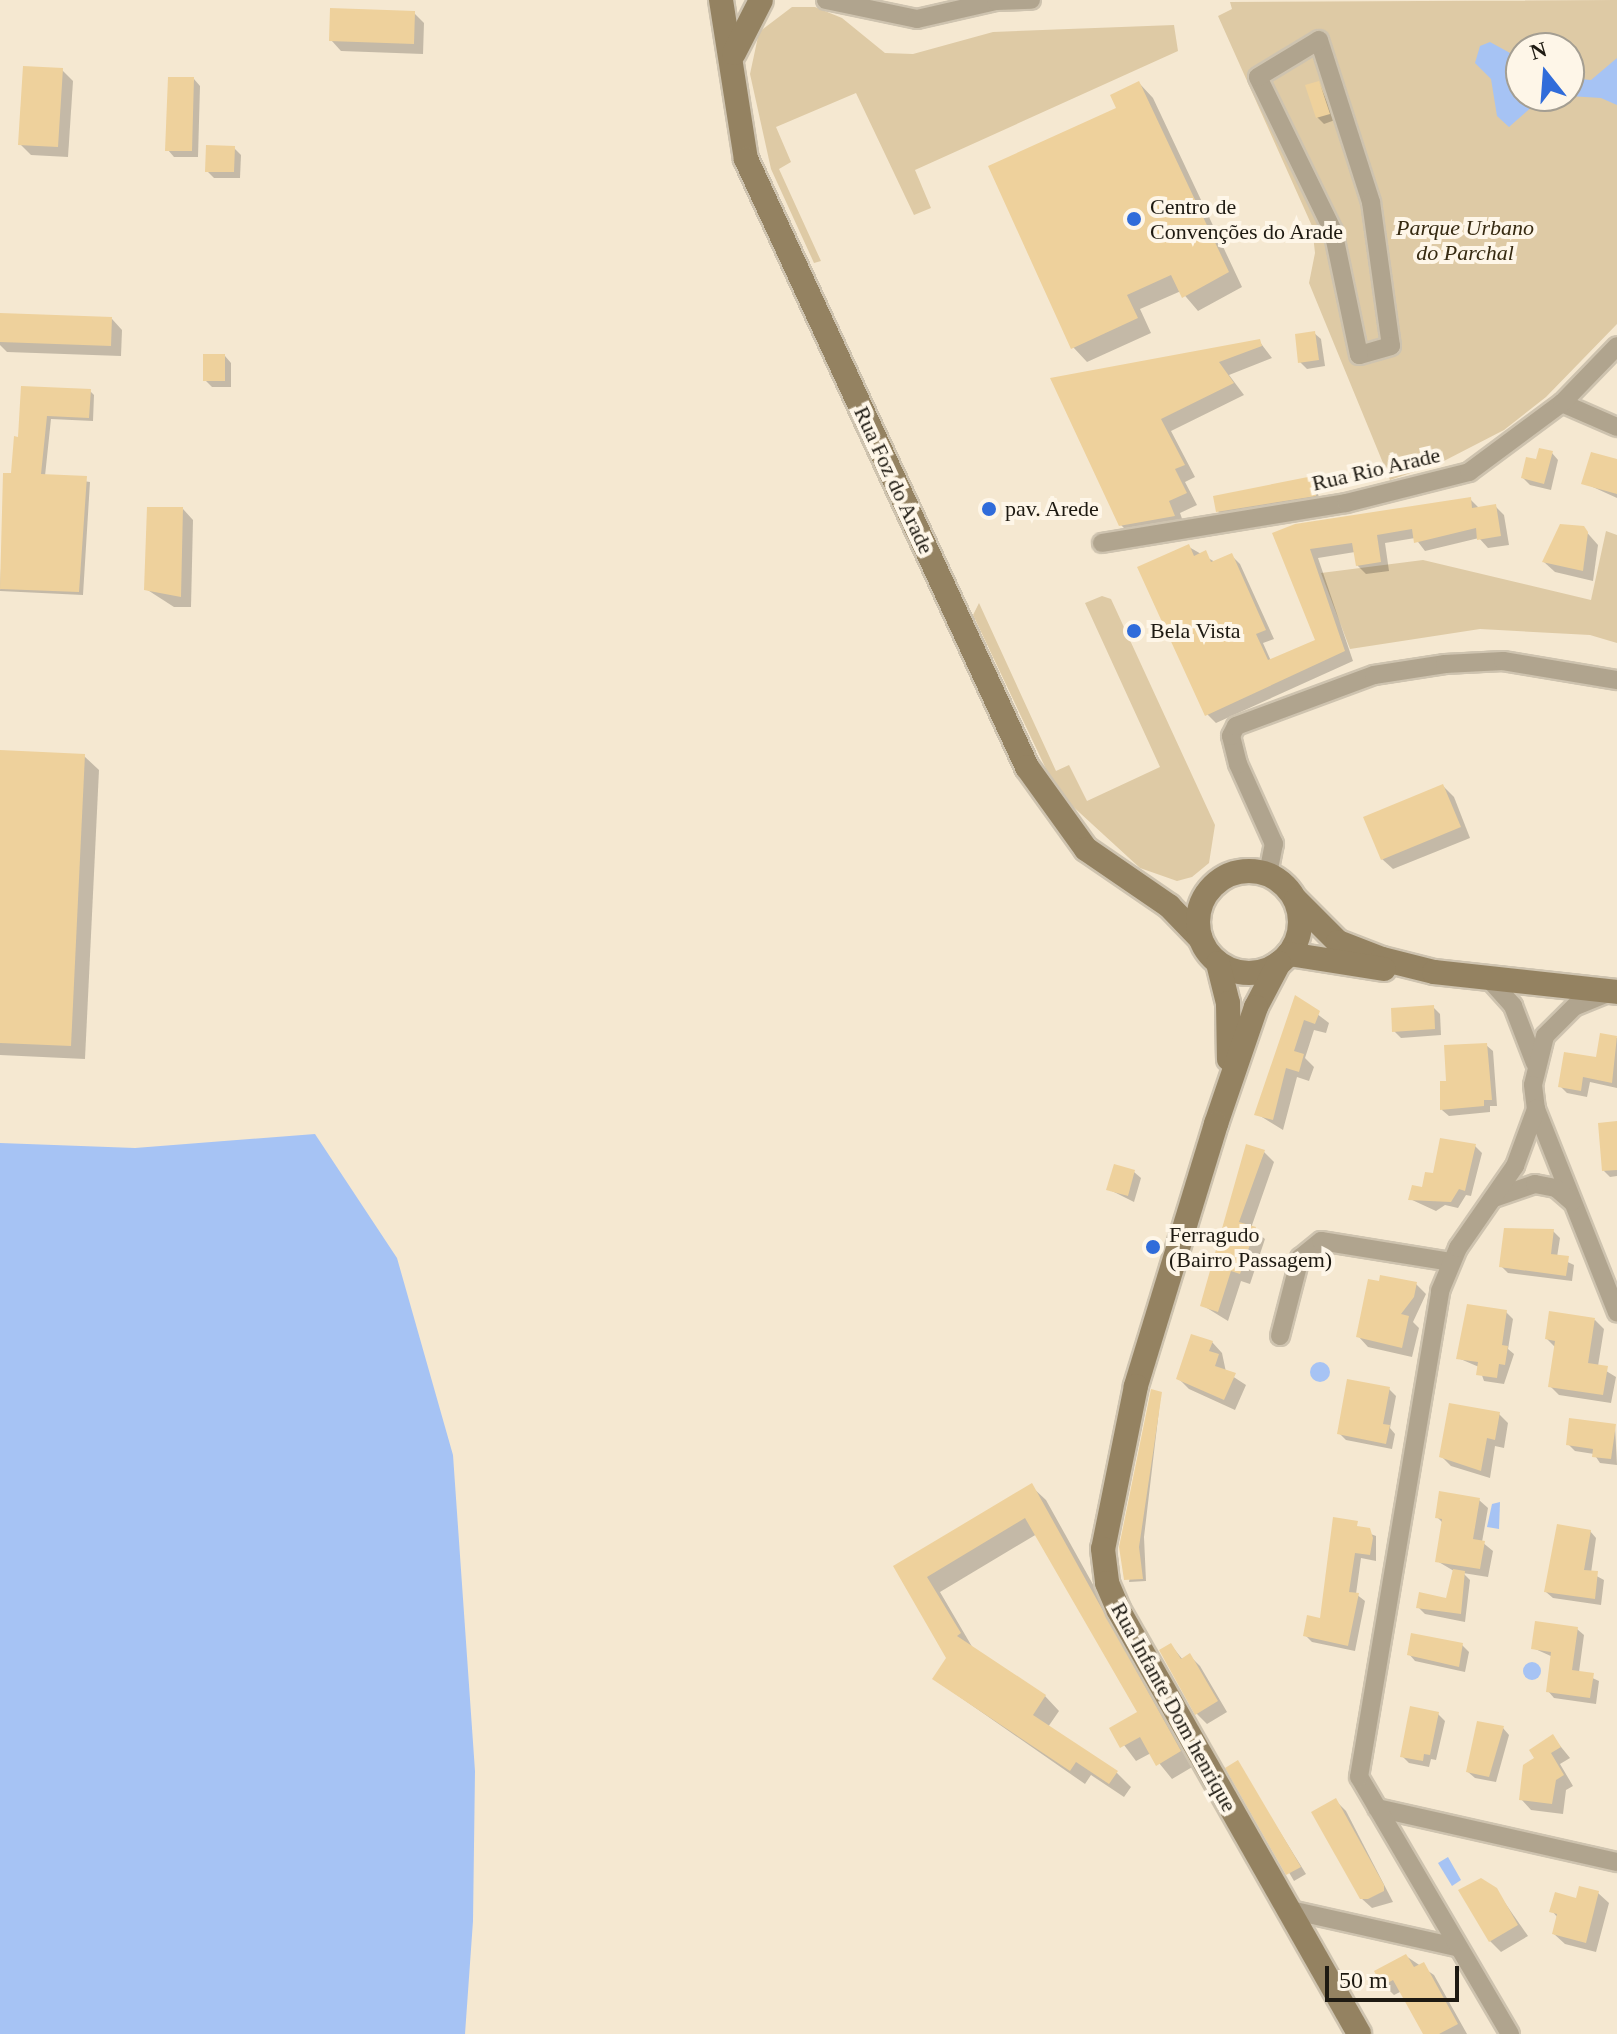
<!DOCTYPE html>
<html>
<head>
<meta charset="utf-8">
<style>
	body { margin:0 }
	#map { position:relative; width:1617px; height:2034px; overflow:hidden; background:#f5e8d1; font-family:Georgia,serif }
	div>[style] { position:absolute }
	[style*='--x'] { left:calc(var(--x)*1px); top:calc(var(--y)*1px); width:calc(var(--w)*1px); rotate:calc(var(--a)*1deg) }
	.green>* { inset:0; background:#decaa5 }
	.water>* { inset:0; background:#a6c3f4 }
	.round { border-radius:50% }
	.shadow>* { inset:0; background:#0003 }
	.building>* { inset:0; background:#eed19c }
	.roads { filter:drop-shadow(2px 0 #cec3af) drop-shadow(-2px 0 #cec3af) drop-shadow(0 2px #cec3af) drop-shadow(0 -2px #cec3af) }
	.street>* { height:18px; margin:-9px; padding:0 9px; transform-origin:9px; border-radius:9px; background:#b0a48e }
	.secondary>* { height:24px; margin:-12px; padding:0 12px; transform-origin:12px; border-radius:12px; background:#948261 }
	.secondary>.ring { margin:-12px; padding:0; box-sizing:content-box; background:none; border:24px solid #948261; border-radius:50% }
	.dots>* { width:22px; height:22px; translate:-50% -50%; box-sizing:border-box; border:4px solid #fef6e8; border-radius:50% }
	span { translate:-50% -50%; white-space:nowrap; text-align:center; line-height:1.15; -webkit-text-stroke:8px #fef6e8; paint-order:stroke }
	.poi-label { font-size:22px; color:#1e1a12 }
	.left { translate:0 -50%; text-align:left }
	.park-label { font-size:22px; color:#362a11; font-style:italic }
	.street-label { font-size:22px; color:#1e1a12 }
	.north { position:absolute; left:1505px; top:32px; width:80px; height:80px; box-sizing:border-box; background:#fef6e8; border:2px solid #a49e92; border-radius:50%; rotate:343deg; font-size:22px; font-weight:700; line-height:32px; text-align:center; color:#1e1a12 }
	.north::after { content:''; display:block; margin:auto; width:28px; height:36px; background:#306cda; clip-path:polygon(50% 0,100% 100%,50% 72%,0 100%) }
	.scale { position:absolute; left:1325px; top:1966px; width:134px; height:36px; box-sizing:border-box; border:4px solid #1e1a12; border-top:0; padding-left:10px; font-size:24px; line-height:28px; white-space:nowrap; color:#1e1a12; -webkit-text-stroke:6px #fef6e8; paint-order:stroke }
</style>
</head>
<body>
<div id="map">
	<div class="green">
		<div style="clip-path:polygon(evenodd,1617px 0,1617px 324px,1546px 397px,1504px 430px,1440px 463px,1390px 480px,1309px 283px,1315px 253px,1312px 226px,1218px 16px,1232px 9px,1230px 2px,1617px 0,1521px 48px,1569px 48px,1569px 96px,1521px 96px,1521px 48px)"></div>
		<div style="clip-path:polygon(792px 7px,815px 7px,842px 18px,885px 53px,913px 54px,993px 32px,1174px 25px,1178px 51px,915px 170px,931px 208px,914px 215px,856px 93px,776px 127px,791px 162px,779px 169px,821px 261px,814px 263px,771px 169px,750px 74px,759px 32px)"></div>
		<div style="clip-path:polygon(1606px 531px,1617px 535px,1617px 643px,1590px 635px,1480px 629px,1350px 649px,1321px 573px,1423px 560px,1591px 600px)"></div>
		<div style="clip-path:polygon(1102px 596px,1111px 599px,1215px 825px,1209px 863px,1192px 877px,1177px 881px,1140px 868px,1068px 802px,1047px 771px,973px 615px,979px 603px,1056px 771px,1069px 765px,1087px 801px,1160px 767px,1085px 603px)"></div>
	</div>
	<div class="water">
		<div style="clip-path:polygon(1490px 42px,1521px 59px,1521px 96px,1544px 96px,1509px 127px,1497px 116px,1491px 79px,1475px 63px,1480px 46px)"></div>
		<div style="clip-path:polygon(1617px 58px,1617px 105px,1601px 98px,1569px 96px,1569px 78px,1591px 80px)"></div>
		<div style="clip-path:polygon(315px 1134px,397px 1258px,453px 1455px,475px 1771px,473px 1921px,465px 2034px,0 2034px,0 1143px,135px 1148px)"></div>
		<div class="round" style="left:1310px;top:1362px;width:20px;height:20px"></div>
		<div style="clip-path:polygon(1500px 1502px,1499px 1529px,1487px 1527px,1492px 1504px)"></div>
		<div class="round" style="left:1523px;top:1662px;width:18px;height:18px"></div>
		<div style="clip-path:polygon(1448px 1857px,1461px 1880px,1452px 1886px,1438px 1863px)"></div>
	</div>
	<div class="shadow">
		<div style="clip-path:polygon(414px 13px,424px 23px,423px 54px,341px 51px,331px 40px)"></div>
		<div style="clip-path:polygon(62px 70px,73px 81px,68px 157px,31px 155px,20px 144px)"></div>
		<div style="clip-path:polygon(194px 79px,200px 86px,198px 157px,174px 157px,168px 150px)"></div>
		<div style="clip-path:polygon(1139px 83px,1153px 98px,1242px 287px,1198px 311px,1181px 291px,1140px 309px,1151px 333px,1087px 362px,1073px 347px,1119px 109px)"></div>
		<div style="clip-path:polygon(1319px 83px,1335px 120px,1324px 124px,1317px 117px)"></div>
		<div style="clip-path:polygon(234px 148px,241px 155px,240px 178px,214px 178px,207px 171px)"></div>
		<div style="clip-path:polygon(0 315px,112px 319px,122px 330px,121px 356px,7px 352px,0 345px)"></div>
		<div style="clip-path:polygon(1314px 333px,1321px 339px,1325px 366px,1307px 369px,1300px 362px)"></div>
		<div style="clip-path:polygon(1259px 341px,1272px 358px,1229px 375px,1244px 395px,1171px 431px,1195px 477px,1185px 482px,1197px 505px,1180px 513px,1185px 527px,1133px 537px,1121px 525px,1053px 380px)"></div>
		<div style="clip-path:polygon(225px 356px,231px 363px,231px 387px,212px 387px,205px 380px)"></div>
		<div style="clip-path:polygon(23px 388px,90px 391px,94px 395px,93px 421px,51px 419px,45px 476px,90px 482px,83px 595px,0 591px,5px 475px,12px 475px,20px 439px)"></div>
		<div style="clip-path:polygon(1552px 453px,1558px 460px,1551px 490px,1530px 485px,1523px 478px)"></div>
		<div style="clip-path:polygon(1617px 462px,1617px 498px,1584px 483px)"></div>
		<div style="clip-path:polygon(1312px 479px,1321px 502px,1224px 518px,1218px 511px)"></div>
		<div style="clip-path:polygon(1470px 499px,1480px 509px,1495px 506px,1504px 515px,1509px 545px,1488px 548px,1479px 538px,1425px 551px,1415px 538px,1385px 543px,1389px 571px,1366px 574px,1357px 565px,1355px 552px,1318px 558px,1353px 661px,1216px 723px,1207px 714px,1189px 547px,1215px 562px,1231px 555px,1240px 564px,1274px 639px,1263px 643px,1271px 661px,1318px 641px,1275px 534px)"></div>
		<div style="clip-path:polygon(183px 509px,193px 520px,191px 607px,174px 607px,146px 589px)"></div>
		<div style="clip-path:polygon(1583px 528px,1598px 545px,1593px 581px,1555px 572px,1544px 562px)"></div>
		<div style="clip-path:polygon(0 752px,84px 756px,99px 770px,85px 1059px,0 1055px)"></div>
		<div style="clip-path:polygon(1443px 786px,1454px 797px,1470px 838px,1393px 869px,1382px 859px)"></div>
		<div style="clip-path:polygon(1296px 998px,1329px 1023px,1326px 1033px,1314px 1030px,1305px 1058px,1314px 1067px,1309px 1081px,1297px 1077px,1283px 1130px,1257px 1114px)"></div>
		<div style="clip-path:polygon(1433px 1007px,1440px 1014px,1441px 1035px,1401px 1038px,1394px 1031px)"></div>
		<div style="clip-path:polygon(1602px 1035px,1617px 1038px,1617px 1088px,1590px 1082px,1587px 1097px,1567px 1093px,1561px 1087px,1597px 1059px)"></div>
		<div style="clip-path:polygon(1486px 1045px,1493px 1051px,1497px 1106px,1490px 1106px,1490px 1112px,1449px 1116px,1442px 1110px,1448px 1083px)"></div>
		<div style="clip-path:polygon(1617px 1123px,1617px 1176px,1610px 1177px,1603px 1170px)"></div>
		<div style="clip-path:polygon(1475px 1146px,1482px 1153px,1471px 1196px,1466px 1195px,1458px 1208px,1445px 1205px,1436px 1211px,1410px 1199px)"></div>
		<div style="clip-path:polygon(1264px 1152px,1274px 1162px,1251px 1228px,1265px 1239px,1250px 1284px,1241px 1281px,1228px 1321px,1202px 1305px)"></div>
		<div style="clip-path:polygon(1134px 1172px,1141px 1178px,1134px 1202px,1108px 1189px)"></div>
		<div style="clip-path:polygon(1553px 1231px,1560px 1238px,1557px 1257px,1574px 1265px,1572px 1281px,1508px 1273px,1501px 1266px)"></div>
		<div style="clip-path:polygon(1416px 1284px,1426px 1294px,1413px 1322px,1419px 1328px,1412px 1357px,1368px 1347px,1358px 1336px)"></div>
		<div style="clip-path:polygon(1506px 1312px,1513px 1319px,1508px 1349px,1514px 1354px,1504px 1384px,1484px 1381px,1479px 1367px,1458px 1358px)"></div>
		<div style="clip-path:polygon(1595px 1320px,1604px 1329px,1598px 1366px,1616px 1377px,1611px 1403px,1559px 1395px,1550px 1386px,1556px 1348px,1547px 1339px)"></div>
		<div style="clip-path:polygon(1212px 1342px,1222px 1353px,1226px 1372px,1246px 1385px,1235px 1410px,1189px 1389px,1179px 1379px)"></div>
		<div style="clip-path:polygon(1389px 1389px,1396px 1396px,1390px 1428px,1395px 1434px,1392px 1449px,1346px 1440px,1339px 1433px)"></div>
		<div style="clip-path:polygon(1161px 1393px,1144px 1537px,1146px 1581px,1129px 1582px)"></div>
		<div style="clip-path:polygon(1499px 1414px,1508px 1423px,1504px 1448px,1495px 1446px,1490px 1478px,1451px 1466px,1442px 1457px)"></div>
		<div style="clip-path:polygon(1615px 1426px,1617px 1465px,1600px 1463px,1594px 1454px,1575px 1451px,1568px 1444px)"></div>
		<div style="clip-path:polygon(1031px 1486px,1046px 1500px,1194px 1766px,1172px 1779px,1151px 1753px,1136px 1761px,1112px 1729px,1140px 1713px,1037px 1534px,940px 1592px,974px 1650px,1045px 1696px,1059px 1711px,1048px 1727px,1117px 1773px,1131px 1787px,1124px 1797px,1091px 1775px,1085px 1784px,934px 1679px,948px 1658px,896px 1567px)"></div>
		<div style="clip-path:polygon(1479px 1500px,1488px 1508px,1482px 1542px,1493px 1551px,1488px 1577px,1463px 1573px,1470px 1580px,1465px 1622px,1425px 1614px,1418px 1607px,1447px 1600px,1454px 1571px,1437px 1561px,1444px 1524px,1437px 1517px)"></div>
		<div style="clip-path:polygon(1334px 1520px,1376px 1536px,1376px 1561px,1361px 1558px,1356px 1594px,1365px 1601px,1355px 1651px,1312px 1642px,1305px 1635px,1322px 1620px)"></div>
		<div style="clip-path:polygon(1590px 1531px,1596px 1538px,1591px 1573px,1604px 1580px,1601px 1605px,1553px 1598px,1546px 1592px)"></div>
		<div style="clip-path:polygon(1577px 1629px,1584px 1635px,1579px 1672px,1599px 1681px,1596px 1704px,1554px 1698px,1548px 1691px,1553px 1657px,1533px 1648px)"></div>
		<div style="clip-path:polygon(1171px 1645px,1183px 1660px,1190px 1656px,1200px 1666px,1227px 1712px,1207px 1724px,1197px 1714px)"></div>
		<div style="clip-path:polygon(1462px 1645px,1469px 1652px,1465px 1672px,1415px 1661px,1409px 1654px)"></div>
		<div style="clip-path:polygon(1438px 1714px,1445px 1721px,1436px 1760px,1431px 1759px,1429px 1767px,1409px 1763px,1402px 1756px)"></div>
		<div style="clip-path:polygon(1503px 1728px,1509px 1735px,1496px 1782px,1475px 1778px,1468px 1772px)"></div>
		<div style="clip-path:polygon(1553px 1737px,1570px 1758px,1560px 1764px,1573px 1786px,1566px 1790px,1563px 1814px,1531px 1810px,1521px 1799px,1537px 1759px)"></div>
		<div style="clip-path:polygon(1237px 1763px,1306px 1874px,1294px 1881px,1228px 1768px)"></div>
		<div style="clip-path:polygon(1336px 1801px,1346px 1811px,1393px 1902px,1372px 1908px,1361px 1898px)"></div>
		<div style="clip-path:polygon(1496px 1890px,1528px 1936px,1501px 1952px,1490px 1941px)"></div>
		<div style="clip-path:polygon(1598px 1893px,1609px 1903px,1596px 1952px,1565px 1944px,1554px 1934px,1558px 1918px,1552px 1911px)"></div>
		<div style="clip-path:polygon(1406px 1956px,1434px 1975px,1467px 2034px,1426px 2034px,1402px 1991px,1394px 1995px,1384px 1985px)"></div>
	</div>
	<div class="building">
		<div style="clip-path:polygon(330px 8px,415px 11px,414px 44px,329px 41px)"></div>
		<div style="clip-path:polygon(23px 66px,63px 68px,58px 147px,18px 145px)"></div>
		<div style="clip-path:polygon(168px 77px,194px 77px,192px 151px,165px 151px)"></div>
		<div style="clip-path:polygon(1139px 81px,1229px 272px,1182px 298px,1171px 275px,1127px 295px,1138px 318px,1071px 349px,988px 166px,1116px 108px,1110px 95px)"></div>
		<div style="clip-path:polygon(1319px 81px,1330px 114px,1316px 118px,1305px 85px)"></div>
		<div style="clip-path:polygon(206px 145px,235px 146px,234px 172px,205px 172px)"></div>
		<div style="clip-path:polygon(0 313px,112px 317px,111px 346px,0 342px)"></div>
		<div style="clip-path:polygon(1315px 331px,1319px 360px,1298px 363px,1295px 334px)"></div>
		<div style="clip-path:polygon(1260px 339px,1262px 346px,1219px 362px,1234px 383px,1161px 419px,1185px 465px,1175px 469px,1187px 493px,1169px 501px,1175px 516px,1119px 526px,1050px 378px)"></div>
		<div style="clip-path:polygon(203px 354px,225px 354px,225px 381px,203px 381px)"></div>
		<div style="clip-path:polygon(21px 386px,91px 389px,89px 418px,47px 416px,41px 474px,87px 476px,79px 592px,0 589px,3px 473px,11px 473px,14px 436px,18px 437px)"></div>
		<div style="clip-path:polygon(1539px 448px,1553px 451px,1544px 484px,1521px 478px,1526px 457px,1536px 459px)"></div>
		<div style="clip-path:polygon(1591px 452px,1617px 459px,1617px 494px,1581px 484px)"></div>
		<div style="clip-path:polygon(1313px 476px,1316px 496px,1216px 512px,1213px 496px)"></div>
		<div style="clip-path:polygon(1471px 497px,1472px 508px,1496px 504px,1501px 536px,1477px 540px,1476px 528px,1414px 543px,1412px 529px,1377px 535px,1381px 562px,1356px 566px,1352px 543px,1310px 549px,1345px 651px,1205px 716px,1137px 567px,1189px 544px,1194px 556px,1206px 550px,1211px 562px,1232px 553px,1266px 630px,1256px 634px,1268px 660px,1315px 640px,1272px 533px,1295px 524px)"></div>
		<div style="clip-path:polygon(147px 507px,183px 507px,181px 597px,144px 590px)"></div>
		<div style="clip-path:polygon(1560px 524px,1584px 526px,1588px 532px,1583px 571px,1542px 562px)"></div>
		<div style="clip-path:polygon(0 750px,85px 754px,71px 1046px,0 1043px)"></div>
		<div style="clip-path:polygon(1443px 784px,1461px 827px,1381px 860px,1363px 817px)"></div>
		<div style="clip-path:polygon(1295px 995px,1320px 1011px,1315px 1024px,1304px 1020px,1294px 1051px,1304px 1054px,1299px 1072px,1286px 1068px,1273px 1120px,1254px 1115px)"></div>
		<div style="clip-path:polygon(1434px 1005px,1435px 1029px,1392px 1032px,1391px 1008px)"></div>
		<div style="clip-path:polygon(1600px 1033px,1617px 1036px,1612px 1083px,1583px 1077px,1581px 1091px,1558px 1087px,1564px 1052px,1596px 1057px)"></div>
		<div style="clip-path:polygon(1487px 1043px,1492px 1100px,1484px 1100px,1484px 1106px,1440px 1110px,1440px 1081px,1446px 1081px,1444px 1045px)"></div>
		<div style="clip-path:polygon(1617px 1121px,1617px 1170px,1602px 1171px,1598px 1123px)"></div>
		<div style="clip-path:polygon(1440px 1138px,1476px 1144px,1465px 1191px,1459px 1189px,1451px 1202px,1408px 1200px,1412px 1185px,1422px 1187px,1425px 1172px,1433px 1173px)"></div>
		<div style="clip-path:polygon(1246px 1144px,1265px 1150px,1239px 1222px,1256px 1227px,1240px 1274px,1231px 1271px,1218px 1312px,1200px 1306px)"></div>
		<div style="clip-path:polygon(1114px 1164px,1135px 1170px,1128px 1196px,1106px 1190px)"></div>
		<div style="clip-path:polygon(1504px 1228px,1554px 1229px,1551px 1254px,1569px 1256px,1566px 1276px,1499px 1267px)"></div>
		<div style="clip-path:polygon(1380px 1275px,1417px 1282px,1414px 1297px,1401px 1314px,1409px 1316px,1402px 1348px,1356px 1337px,1368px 1279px,1379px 1281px)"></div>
		<div style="clip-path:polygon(1467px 1304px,1507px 1310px,1502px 1345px,1508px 1346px,1505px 1365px,1499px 1364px,1497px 1378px,1476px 1375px,1478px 1362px,1456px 1359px)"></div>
		<div style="clip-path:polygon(1549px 1311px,1595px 1318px,1588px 1363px,1608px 1366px,1603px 1395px,1548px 1387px,1555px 1341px,1545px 1339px)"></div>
		<div style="clip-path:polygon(1191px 1334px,1213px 1341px,1209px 1351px,1219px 1354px,1215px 1366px,1236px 1373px,1224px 1400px,1176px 1379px)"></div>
		<div style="clip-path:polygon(1347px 1379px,1390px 1387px,1383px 1424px,1390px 1425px,1386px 1444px,1337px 1434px)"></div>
		<div style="clip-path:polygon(1151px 1389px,1162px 1392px,1139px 1547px,1143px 1579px,1124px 1580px,1119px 1547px)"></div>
		<div style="clip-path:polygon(1449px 1403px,1500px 1412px,1495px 1440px,1487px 1438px,1481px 1471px,1439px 1457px)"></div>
		<div style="clip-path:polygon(1569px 1418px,1616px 1424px,1611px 1459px,1592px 1457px,1593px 1449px,1566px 1445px)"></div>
		<div style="clip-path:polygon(1032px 1483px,1181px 1751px,1156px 1766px,1140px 1737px,1120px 1748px,1109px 1728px,1137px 1712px,1025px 1518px,927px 1577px,961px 1633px,957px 1636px,1046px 1695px,1033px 1715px,1118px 1771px,1109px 1784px,1076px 1762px,1070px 1771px,932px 1679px,946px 1658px,893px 1566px)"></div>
		<div style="clip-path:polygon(1439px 1491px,1480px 1498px,1473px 1539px,1485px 1541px,1480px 1569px,1435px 1562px,1442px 1519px,1435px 1518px)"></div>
		<div style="clip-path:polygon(1333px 1517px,1358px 1521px,1357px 1526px,1370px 1528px,1373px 1538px,1370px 1555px,1355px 1553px,1349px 1592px,1359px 1593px,1348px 1646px,1303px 1636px,1307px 1615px,1320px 1618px)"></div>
		<div style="clip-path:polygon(1557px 1524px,1591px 1530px,1584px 1570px,1598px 1571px,1595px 1599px,1544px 1592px)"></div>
		<div style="clip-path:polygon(1453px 1569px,1465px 1571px,1461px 1614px,1416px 1608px,1419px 1592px,1446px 1598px)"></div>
		<div style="clip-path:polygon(1535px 1621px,1578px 1627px,1572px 1670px,1594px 1673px,1590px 1698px,1546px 1692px,1551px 1652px,1531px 1649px)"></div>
		<div style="clip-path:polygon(1411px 1633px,1463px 1643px,1459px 1667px,1407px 1655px)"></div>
		<div style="clip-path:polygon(1171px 1643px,1181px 1659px,1190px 1653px,1218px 1701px,1195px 1715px,1159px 1650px)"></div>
		<div style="clip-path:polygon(1410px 1706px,1439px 1712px,1430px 1755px,1424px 1754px,1423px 1761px,1400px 1757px)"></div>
		<div style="clip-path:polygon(1477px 1721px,1504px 1726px,1489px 1777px,1466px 1772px)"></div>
		<div style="clip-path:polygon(1553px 1734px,1561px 1747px,1551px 1753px,1564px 1775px,1556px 1780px,1552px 1804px,1519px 1800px,1523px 1765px,1534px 1758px,1529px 1750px)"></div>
		<div style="clip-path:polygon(1238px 1760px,1301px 1867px,1286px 1875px,1225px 1768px)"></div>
		<div style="clip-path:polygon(1336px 1798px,1384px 1885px,1384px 1891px,1368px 1899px,1360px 1899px,1311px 1812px)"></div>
		<div style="clip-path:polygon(1481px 1878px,1497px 1888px,1518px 1925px,1489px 1942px,1458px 1890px)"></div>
		<div style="clip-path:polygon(1579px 1886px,1599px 1891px,1586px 1943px,1552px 1934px,1557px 1914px,1549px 1912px,1555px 1892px,1576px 1898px)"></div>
		<div style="clip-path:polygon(1406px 1954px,1414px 1967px,1424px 1962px,1458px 2024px,1439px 2034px,1423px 2034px,1393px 1980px,1382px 1986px,1374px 1971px)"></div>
	</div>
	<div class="roads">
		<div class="street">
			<div style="--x:826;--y:0;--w:93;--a:11.8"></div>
			<div style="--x:917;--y:19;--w:81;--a:-12.8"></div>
			<div style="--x:996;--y:1;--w:35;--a:-2"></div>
			<div style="--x:1319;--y:40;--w:170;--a:72.2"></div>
			<div style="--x:1371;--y:202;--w:145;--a:82.1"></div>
			<div style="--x:1391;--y:346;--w:33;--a:164"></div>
			<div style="--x:1359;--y:355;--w:127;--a:-101.8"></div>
			<div style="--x:1333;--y:231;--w:171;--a:-116"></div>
			<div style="--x:1258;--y:77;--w:71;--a:-31.2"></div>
			<div style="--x:1562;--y:403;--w:60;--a:23.6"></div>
			<div style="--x:1102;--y:543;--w:247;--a:-9.3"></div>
			<div style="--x:1346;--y:503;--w:127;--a:-14.1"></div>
			<div style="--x:1469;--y:472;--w:116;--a:-36.6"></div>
			<div style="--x:1562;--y:403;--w:79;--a:-46"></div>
			<div style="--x:1268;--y:874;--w:31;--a:-79"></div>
			<div style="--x:1274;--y:844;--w:88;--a:-114.2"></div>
			<div style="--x:1238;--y:764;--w:29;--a:-104"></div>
			<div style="--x:1231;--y:736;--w:11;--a:-63"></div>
			<div style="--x:1236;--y:726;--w:147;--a:-20.3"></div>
			<div style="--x:1374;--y:675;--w:72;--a:-8.8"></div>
			<div style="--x:1445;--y:664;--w:58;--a:-3"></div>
			<div style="--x:1503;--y:661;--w:116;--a:9.5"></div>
			<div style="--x:1489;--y:979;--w:36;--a:48"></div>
			<div style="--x:1513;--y:1006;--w:61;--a:68.9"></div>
			<div style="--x:1608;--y:993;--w:35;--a:158"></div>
			<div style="--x:1575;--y:1006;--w:42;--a:135"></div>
			<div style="--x:1545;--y:1036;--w:50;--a:103.8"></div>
			<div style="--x:1533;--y:1085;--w:24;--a:83"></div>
			<div style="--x:1536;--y:1109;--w:219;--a:68.3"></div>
			<div style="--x:1494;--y:1198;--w:43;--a:-18.9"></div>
			<div style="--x:1535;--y:1184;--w:21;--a:11"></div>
			<div style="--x:1556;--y:1188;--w:21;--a:41"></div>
			<div style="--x:1280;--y:1336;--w:81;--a:-75.6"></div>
			<div style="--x:1300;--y:1258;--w:27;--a:-39"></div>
			<div style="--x:1321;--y:1241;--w:131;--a:9.2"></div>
			<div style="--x:1377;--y:1808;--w:246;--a:12.7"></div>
			<div style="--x:1286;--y:1909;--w:174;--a:12.6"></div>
			<div style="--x:1510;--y:2034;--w:298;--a:-120.4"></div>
			<div style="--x:1359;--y:1777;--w:493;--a:-80.5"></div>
			<div style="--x:1440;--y:1291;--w:47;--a:-67.3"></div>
			<div style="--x:1458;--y:1248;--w:100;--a:-55.2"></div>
			<div style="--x:1515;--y:1166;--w:61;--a:-69.8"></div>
		</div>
		<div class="secondary">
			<div style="--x:721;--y:0;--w:161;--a:81.1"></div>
			<div style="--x:746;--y:159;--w:670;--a:65.19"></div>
			<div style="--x:1027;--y:767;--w:101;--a:54.3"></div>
			<div style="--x:1086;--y:849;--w:101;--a:34.5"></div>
			<div style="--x:1169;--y:906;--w:45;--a:45.9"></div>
			<div style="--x:734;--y:53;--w:59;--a:-63"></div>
			<div class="ring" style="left:1198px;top:871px;width:78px;height:78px"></div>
			<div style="--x:1296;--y:900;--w:59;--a:45"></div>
			<div style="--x:1338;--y:942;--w:47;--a:21.1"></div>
			<div style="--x:1382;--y:959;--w:54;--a:14"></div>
			<div style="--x:1434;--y:972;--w:184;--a:6.2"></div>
			<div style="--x:1289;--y:954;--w:96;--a:9"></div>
			<div style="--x:1218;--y:963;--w:41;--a:76"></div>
			<div style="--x:1228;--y:1003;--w:56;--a:89"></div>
			<div style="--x:1279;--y:963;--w:50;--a:117.6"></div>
			<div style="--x:1256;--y:1007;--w:124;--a:108.9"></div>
			<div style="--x:1216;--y:1124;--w:274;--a:107"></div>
			<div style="--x:1136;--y:1386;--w:166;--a:101.4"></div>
			<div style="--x:1103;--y:1549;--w:34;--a:83"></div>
			<div style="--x:1107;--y:1583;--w:30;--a:67"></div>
			<div style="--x:1119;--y:1611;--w:486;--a:60.4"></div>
		</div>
	</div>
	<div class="dots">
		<div style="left:1134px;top:219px;background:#306cda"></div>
		<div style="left:989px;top:509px;background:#306cda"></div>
		<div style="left:1134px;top:631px;background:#306cda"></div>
		<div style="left:1153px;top:1247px;background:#306cda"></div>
	</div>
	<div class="poi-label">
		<span class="left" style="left:1150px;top:219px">Centro de<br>Convenções do Arade</span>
		<span class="left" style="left:1005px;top:509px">pav. Arede</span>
		<span class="left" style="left:1150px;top:631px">Bela Vista</span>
		<span class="left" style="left:1169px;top:1247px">Ferragudo<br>(Bairro Passagem)</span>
	</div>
	<div class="park-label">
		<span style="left:1465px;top:240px">Parque Urbano<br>do Parchal</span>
	</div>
	<div class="street-label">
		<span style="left:1376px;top:469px;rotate:-13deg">Rua Rio Arade</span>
		<span style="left:894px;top:480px;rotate:65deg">Rua Foz do Arade</span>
		<span style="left:1174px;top:1707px;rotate:61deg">Rua Infante Dom henrique</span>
	</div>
	<div class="north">N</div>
	<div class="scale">50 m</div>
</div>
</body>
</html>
